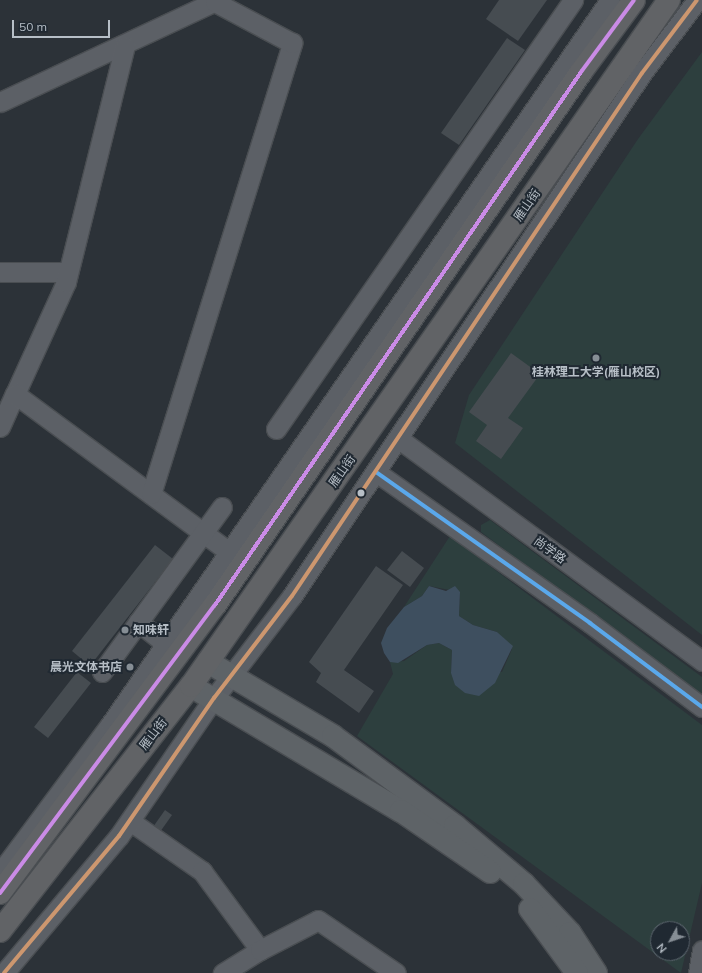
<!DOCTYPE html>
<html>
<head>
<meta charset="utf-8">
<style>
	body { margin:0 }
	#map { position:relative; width:702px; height:973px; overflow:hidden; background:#2c3238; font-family:Mulish,"Noto Sans SC",sans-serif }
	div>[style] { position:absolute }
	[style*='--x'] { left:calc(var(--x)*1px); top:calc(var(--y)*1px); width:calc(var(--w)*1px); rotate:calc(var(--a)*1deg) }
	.green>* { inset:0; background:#2d3f3e }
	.water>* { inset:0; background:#3e4f5f }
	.building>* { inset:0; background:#464c51 }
	.roads { filter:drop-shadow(1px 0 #4a4e52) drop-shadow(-1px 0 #4a4e52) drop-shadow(0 1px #4a4e52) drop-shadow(0 -1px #4a4e52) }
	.minor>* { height:19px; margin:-9.5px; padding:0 9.5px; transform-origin:9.5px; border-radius:9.5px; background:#5c6066 }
	.major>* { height:22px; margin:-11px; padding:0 11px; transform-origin:11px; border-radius:11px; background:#5e6367 }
	.highway>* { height:22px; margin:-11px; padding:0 11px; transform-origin:11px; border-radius:11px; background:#616366 }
	.bus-1>* { height:4px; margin:-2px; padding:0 2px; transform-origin:2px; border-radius:2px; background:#5aa8eb }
	.bus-2>* { height:4px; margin:-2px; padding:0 2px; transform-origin:2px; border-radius:2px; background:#ca8be6 }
	.bus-3>* { height:4px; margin:-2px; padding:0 2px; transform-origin:2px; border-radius:2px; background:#cd976f }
	.dots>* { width:11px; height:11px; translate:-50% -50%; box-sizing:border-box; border:2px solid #202932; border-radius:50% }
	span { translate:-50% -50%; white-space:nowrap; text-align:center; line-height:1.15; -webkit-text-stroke:4px #202932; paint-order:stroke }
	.street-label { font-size:12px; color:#b7bfc7 }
	.poi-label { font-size:12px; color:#b7bfc7; font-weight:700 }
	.left { translate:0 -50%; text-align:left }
	.right { translate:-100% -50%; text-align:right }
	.north { position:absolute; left:650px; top:921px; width:40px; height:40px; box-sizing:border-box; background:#202932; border:1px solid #5c656e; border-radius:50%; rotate:230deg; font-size:11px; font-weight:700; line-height:16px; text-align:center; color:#b7bfc7 }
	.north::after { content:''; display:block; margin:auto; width:14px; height:18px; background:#868e95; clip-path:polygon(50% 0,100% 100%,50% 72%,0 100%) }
	.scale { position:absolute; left:12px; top:20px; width:98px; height:18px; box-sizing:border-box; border:2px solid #b7bfc7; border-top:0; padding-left:5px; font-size:12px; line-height:14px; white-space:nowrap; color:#b7bfc7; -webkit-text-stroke:3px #202932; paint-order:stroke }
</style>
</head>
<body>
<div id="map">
	<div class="green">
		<div style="clip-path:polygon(702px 52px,702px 635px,455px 443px,469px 395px,638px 139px)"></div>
		<div style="clip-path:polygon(490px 520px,702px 677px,702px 697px,481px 532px,481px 525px)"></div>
		<div style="clip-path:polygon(evenodd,450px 536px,702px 725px,702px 883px,681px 973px,357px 736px,393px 674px,390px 662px,404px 661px,427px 645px,439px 643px,452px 650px,451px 673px,502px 672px,512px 649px,497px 632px,473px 625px,459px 616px,460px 592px,429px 586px,422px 596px,404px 607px,450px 536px,658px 929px,682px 929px,682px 953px,658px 953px,658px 929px)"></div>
	</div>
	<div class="water">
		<div style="clip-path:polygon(429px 586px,446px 591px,455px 586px,460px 592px,459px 616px,473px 625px,497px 632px,513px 646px,495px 683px,479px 696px,465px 693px,455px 685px,451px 673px,452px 650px,439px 643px,427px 645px,398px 663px,390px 662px,384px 653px,381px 643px,387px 628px,404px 607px,422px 596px)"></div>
	</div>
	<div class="building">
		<div style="clip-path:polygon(499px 0,547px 0,518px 41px,486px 19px)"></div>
		<div style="clip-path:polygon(507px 38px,525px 50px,459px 145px,441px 133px)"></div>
		<div style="clip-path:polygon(511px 353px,540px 374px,508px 418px,523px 428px,501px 459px,476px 441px,487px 425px,469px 412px)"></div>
		<div style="clip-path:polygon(155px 545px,173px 559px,90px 666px,72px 651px)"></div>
		<div style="clip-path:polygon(402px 551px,424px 568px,410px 587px,387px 570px)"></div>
		<div style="clip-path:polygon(376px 566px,403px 585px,344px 670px,374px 691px,359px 713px,316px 682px,321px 673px,309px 662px)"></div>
		<div style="clip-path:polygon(77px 672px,91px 683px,48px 738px,34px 727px)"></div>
		<div style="clip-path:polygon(165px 810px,172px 815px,160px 832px,153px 827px)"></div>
	</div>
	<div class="roads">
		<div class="minor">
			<div style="--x:0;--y:102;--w:241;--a:-25.1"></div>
			<div style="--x:0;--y:272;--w:68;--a:0"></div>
			<div style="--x:15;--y:394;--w:123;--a:-65.5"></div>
			<div style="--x:66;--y:282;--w:243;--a:-76"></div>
			<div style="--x:0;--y:427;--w:36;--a:-66"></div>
			<div style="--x:15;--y:394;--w:280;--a:36.4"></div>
			<div style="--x:276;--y:429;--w:522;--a:-55.3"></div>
			<div style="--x:399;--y:439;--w:376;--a:36.2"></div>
			<div style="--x:376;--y:472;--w:262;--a:35.2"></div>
			<div style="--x:590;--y:623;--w:140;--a:36.9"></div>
			<div style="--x:151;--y:494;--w:473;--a:-72.6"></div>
			<div style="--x:292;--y:43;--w:87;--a:-152"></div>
			<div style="--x:138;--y:622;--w:36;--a:38"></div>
			<div style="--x:102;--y:672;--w:204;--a:-54"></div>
			<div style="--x:130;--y:821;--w:88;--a:34.8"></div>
			<div style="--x:202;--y:871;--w:98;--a:53.7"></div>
			<div style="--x:260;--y:950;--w:44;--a:148.1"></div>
			<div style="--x:0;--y:873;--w:184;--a:-53.4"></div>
			<div style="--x:110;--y:725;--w:881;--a:-55.41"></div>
			<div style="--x:260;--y:950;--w:65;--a:-27.3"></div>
			<div style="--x:318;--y:920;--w:94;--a:34.2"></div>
			<div style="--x:4;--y:973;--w:179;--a:-50"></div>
			<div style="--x:119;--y:836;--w:168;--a:-55.5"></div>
			<div style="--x:214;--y:698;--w:128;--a:-52.6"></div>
			<div style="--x:292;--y:596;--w:629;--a:-56.21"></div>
			<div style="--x:642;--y:73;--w:91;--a:-53"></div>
			<div style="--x:698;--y:973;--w:23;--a:-80"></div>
		</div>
		<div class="major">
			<div style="--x:208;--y:662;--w:145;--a:30.6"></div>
			<div style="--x:333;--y:736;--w:152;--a:36.4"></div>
			<div style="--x:455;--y:826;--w:90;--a:40"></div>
			<div style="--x:524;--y:884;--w:67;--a:46.8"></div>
			<div style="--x:570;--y:933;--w:48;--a:57"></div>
			<div style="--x:191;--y:686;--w:244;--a:30.8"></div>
			<div style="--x:401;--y:811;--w:108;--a:34.4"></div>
			<div style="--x:530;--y:909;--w:79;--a:53.7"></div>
		</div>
		<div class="highway">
			<div style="--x:0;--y:893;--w:359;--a:-53.3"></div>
			<div style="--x:215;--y:605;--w:647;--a:-55.52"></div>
			<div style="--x:581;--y:72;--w:89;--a:-53.6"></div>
			<div style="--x:0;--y:931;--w:311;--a:-52.1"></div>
			<div style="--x:191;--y:686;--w:836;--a:-55.13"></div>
		</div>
	</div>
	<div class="bus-1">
		<div style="--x:376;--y:472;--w:262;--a:35.2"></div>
		<div style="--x:590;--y:623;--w:140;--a:36.9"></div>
	</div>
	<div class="bus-2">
		<div style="--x:0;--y:893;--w:359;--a:-53.3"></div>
		<div style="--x:215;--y:605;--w:647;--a:-55.52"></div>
		<div style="--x:581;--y:72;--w:89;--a:-53.6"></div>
	</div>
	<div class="bus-3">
		<div style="--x:4;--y:973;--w:179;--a:-50"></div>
		<div style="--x:119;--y:836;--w:168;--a:-55.5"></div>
		<div style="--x:214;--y:698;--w:128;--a:-52.6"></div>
		<div style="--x:292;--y:596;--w:629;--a:-56.21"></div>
		<div style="--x:642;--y:73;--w:91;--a:-53"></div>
	</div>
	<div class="dots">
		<div style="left:596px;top:358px;background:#868e95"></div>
		<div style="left:361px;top:493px;background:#b7bfc7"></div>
		<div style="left:125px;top:630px;background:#868e95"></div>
		<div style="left:130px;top:667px;background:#868e95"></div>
	</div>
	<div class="street-label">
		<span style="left:527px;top:205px;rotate:-55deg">雁山街</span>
		<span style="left:342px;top:471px;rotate:-55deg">雁山街</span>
		<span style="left:550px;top:550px;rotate:36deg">尚学路</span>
		<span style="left:153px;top:734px;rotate:-52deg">雁山街</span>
	</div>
	<div class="poi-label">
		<span style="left:596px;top:372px">桂林理工大学(雁山校区)</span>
		<span class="left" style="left:133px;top:630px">知味轩</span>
		<span class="right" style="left:122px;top:667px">晨光文体书店</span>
	</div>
	<div class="north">N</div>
	<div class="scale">50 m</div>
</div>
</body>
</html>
